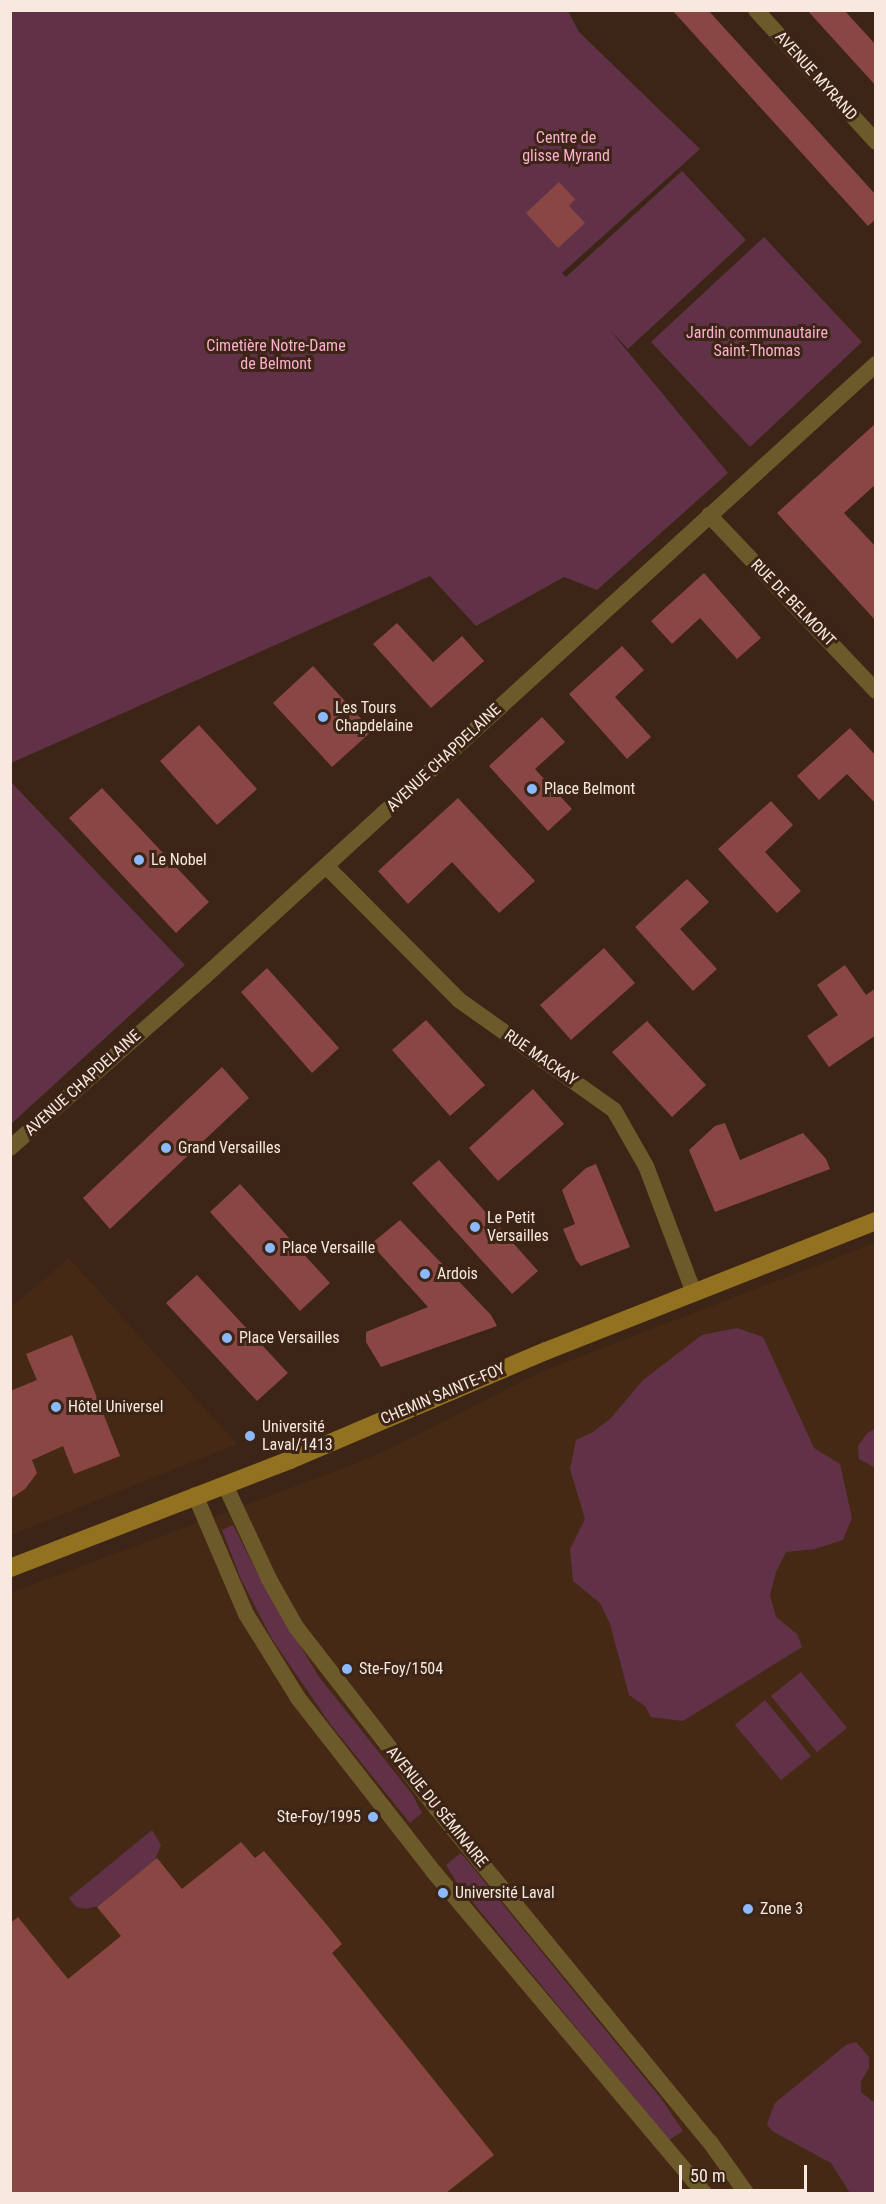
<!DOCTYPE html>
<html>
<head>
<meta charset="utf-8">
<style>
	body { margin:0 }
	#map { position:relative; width:886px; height:2204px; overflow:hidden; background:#3c2516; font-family:"Roboto Condensed",sans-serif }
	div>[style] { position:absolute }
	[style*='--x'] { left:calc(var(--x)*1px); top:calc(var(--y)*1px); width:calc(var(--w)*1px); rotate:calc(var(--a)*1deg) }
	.built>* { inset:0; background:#452915 }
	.green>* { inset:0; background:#613247 }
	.building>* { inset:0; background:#8a4643 }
	.street>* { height:16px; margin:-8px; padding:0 8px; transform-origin:8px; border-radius:8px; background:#6d5a2b }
	.secondary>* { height:18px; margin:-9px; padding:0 9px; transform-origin:9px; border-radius:9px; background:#927220 }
	.dots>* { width:16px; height:16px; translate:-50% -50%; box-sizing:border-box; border:3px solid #3c2516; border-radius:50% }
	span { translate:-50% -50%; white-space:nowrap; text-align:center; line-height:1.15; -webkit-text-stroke:6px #3c2516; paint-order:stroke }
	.street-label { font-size:16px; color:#f8e8df }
	.park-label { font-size:16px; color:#fcafcf }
	.poi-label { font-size:16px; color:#f8e8df }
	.left { translate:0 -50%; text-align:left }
	.right { translate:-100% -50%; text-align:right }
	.frame { position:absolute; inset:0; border:12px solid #f8e8df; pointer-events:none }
	.scale { position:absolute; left:679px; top:2165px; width:128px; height:27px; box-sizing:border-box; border:3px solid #f8e8df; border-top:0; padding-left:8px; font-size:18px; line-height:21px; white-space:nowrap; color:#f8e8df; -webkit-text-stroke:4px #3c2516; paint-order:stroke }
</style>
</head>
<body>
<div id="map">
	<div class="built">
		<div style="clip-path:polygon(875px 1243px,875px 2193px,11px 2193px,10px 1593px,352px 1465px,393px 1447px,541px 1372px)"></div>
		<div style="clip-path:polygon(69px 1258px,237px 1444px,11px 1535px,11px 1307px)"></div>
	</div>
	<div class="green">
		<div style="clip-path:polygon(10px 11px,568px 11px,579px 32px,700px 149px,562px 273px,566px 277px,682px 171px,746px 240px,628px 349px,609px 329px,728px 473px,597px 590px,564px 577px,476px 626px,430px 576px,11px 763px)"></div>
		<div style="clip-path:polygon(764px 237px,862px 342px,750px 447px,651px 342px)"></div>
		<div style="clip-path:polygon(11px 782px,185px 965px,11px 1124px)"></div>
		<div style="clip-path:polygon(737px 1328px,763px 1337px,814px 1448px,840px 1464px,852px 1518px,843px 1540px,815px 1549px,786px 1552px,776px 1572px,770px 1595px,776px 1617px,797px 1634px,802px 1647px,683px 1721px,651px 1717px,645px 1706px,629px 1695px,610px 1624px,600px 1603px,573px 1581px,570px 1549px,585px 1519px,570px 1469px,576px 1440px,593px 1432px,611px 1418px,643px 1380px,702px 1335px)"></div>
		<div style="clip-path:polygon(875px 1429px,876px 1466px,874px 1467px,859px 1459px,858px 1446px,867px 1433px)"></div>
		<div style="clip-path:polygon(233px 1525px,262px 1582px,319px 1677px,412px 1794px,422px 1813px,410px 1823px,331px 1725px,272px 1639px,241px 1579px,222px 1530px)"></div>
		<div style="clip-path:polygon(801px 1672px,847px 1728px,817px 1752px,771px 1696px)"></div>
		<div style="clip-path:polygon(765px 1700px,811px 1756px,781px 1780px,735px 1725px)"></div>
		<div style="clip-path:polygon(152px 1830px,161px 1845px,155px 1860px,98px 1906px,86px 1909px,76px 1907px,69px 1898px)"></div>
		<div style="clip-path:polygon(461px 1853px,660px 2097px,683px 2131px,669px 2140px,457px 1883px,446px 1865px)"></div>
		<div style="clip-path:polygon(856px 2042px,869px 2057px,869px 2068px,861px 2081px,861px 2092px,872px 2101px,875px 2101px,875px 2193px,850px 2193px,831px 2163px,772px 2131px,767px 2124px,775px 2103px,846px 2045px)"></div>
	</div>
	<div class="building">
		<div style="clip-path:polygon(672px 10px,708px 10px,876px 195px,876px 219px,868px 226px)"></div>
		<div style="clip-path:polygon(807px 10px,844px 10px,876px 45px,876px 86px)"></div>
		<div style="clip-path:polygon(559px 182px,575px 199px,569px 206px,585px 223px,558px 248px,526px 213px)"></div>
		<div style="clip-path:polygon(876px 423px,876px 484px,844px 513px,876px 547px,876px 621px,777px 513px)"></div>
		<div style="clip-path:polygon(704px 573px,761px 638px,737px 659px,700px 618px,672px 644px,651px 621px)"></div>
		<div style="clip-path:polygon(397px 623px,433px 662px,462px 636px,484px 661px,431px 708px,373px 644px)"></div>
		<div style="clip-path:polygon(622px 646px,644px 670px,615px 697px,651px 737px,627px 759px,569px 694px)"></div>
		<div style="clip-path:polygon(313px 666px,372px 731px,332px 767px,273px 703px)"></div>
		<div style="clip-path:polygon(542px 717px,565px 742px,535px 769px,572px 809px,548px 831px,489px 766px)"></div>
		<div style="clip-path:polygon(199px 725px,257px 789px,217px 825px,160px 761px)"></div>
		<div style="clip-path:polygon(850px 728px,876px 756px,876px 804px,847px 774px,819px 800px,797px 776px)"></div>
		<div style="clip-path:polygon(102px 788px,209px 902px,176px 933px,69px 818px)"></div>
		<div style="clip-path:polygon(458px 798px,535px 881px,499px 913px,452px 862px,408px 904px,378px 871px)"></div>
		<div style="clip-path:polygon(771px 801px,793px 825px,765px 852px,801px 891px,777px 913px,718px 849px)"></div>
		<div style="clip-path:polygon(687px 879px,709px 902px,680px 929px,717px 969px,693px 991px,635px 927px)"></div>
		<div style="clip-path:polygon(604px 948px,635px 983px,571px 1040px,540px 1005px)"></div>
		<div style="clip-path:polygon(845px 965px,866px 995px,876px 988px,876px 1035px,829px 1067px,807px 1036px,838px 1015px,817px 985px)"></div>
		<div style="clip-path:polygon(267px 968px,339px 1048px,312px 1073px,241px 992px)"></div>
		<div style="clip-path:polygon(426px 1020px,485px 1085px,450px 1116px,392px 1050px)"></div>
		<div style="clip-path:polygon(647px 1021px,706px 1085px,672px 1117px,612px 1052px)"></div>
		<div style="clip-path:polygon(222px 1067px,249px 1098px,110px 1229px,83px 1198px)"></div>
		<div style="clip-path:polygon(533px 1089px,564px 1124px,498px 1181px,469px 1148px)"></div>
		<div style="clip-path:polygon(725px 1123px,740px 1160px,803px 1133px,826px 1159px,830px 1169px,715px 1212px,689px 1150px,715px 1126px)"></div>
		<div style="clip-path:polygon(439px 1160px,538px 1271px,512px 1294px,412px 1183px)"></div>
		<div style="clip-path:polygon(596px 1164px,630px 1247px,581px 1266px,576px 1260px,563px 1229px,575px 1224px,562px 1190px,586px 1168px)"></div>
		<div style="clip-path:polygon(240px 1184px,330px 1283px,300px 1311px,210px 1212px)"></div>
		<div style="clip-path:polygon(400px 1220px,491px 1315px,497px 1326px,381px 1367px,366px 1342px,366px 1332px,428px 1307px,371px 1244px)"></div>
		<div style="clip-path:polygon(197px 1275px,288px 1373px,257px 1401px,166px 1303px)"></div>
		<div style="clip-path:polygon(72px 1335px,120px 1456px,74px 1474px,63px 1446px,32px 1460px,37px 1473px,25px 1489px,10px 1499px,10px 1391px,37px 1380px,26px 1354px)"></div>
		<div style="clip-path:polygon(241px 1842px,255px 1858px,264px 1851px,327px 1925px,342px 1944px,332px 1953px,494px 2155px,446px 2193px,10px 2193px,10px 1923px,18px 1917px,68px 1979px,121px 1936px,97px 1907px,157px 1858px,182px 1889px)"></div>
	</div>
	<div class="street">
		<div style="--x:756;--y:10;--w:178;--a:47.7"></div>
		<div style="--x:709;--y:515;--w:243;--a:46.5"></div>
		<div style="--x:326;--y:866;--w:189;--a:45.2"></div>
		<div style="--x:459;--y:1000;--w:190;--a:35.4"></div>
		<div style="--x:614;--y:1110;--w:64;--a:60.3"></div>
		<div style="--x:646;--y:1166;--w:136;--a:69.3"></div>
		<div style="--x:10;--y:1148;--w:259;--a:-41.4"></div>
		<div style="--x:204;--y:977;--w:910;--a:-42.37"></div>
		<div style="--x:225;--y:1485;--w:104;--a:64.9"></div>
		<div style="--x:269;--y:1579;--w:55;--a:60.6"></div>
		<div style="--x:296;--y:1627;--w:230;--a:52.2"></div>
		<div style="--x:437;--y:1809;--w:431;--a:50.7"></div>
		<div style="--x:710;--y:2142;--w:64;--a:54.6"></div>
		<div style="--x:195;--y:1495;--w:129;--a:66.8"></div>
		<div style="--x:246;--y:1614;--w:99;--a:58.2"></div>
		<div style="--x:298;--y:1698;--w:219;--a:52"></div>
		<div style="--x:433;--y:1871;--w:422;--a:49.9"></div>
	</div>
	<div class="secondary">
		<div style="--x:10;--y:1568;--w:300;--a:-21.1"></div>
		<div style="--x:290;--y:1460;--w:278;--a:-23.1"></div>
		<div style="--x:546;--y:1351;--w:355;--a:-21.5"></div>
	</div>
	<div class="dots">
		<div style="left:323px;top:717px;background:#8cb9fc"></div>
		<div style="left:532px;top:789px;background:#8cb9fc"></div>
		<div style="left:139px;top:860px;background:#8cb9fc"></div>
		<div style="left:166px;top:1148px;background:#8cb9fc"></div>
		<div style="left:475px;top:1227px;background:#8cb9fc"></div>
		<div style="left:270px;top:1248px;background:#8cb9fc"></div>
		<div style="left:425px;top:1274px;background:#8cb9fc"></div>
		<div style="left:227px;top:1338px;background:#8cb9fc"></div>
		<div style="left:56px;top:1407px;background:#8cb9fc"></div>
		<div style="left:250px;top:1436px;background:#8cb9fc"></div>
		<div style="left:347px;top:1669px;background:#8cb9fc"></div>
		<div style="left:373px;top:1817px;background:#8cb9fc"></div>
		<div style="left:443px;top:1893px;background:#8cb9fc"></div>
		<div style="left:748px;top:1909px;background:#8cb9fc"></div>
	</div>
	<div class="street-label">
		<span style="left:816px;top:76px;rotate:48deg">AVENUE MYRAND</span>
		<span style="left:793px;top:603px;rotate:46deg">RUE DE BELMONT</span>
		<span style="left:444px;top:758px;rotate:-43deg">AVENUE CHAPDELAINE</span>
		<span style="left:541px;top:1058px;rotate:35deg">RUE MACKAY</span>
		<span style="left:83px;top:1083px;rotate:-42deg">AVENUE CHAPDELAINE</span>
		<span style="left:443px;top:1394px;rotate:-23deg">CHEMIN SAINTE-FOY</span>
		<span style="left:437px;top:1807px;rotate:51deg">AVENUE DU SÉMINAIRE</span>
	</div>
	<div class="park-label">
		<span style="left:566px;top:147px">Centre de<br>glisse Myrand</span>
		<span style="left:757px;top:342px">Jardin communautaire<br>Saint-Thomas</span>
		<span style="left:276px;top:355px">Cimetière Notre-Dame<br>de Belmont</span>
	</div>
	<div class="poi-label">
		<span class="left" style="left:335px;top:717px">Les Tours<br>Chapdelaine</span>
		<span class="left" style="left:544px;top:789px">Place Belmont</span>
		<span class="left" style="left:151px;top:860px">Le Nobel</span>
		<span class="left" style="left:178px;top:1148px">Grand Versailles</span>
		<span class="left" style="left:487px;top:1227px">Le Petit<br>Versailles</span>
		<span class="left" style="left:282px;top:1248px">Place Versaille</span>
		<span class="left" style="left:437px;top:1274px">Ardois</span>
		<span class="left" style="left:239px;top:1338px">Place Versailles</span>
		<span class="left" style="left:68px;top:1407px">Hôtel Universel</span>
		<span class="left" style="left:262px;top:1436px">Université<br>Laval/1413</span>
		<span class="left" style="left:359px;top:1669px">Ste-Foy/1504</span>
		<span class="right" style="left:361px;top:1817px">Ste-Foy/1995</span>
		<span class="left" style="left:455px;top:1893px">Université Laval</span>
		<span class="left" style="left:760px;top:1909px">Zone 3</span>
	</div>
	<div class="frame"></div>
	<div class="scale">50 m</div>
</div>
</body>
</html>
